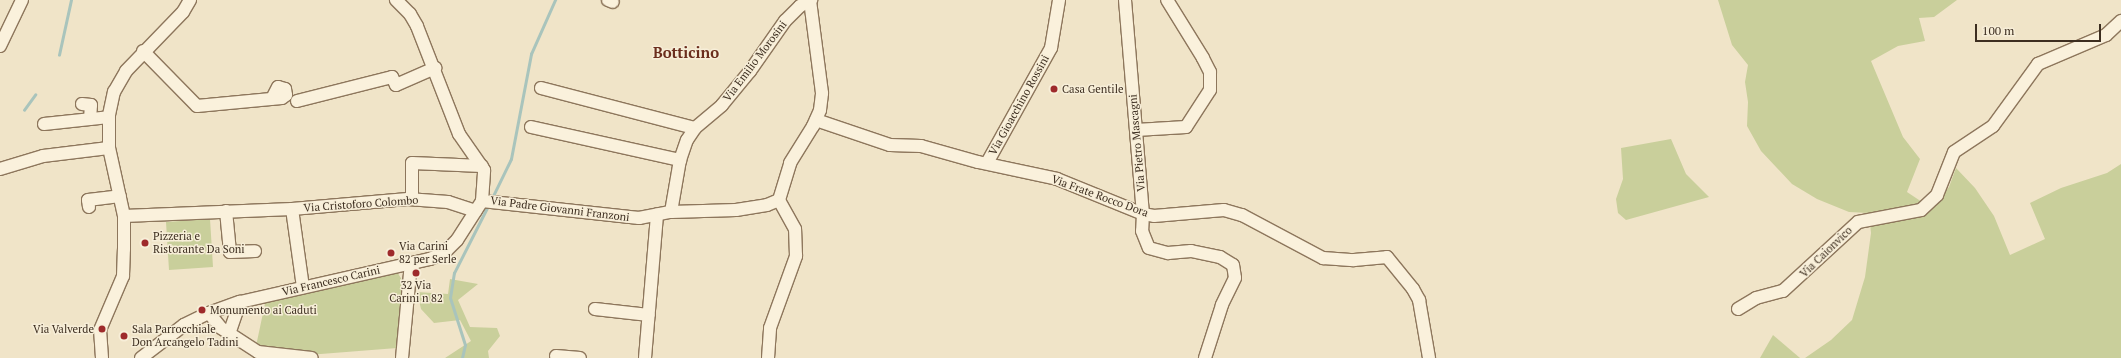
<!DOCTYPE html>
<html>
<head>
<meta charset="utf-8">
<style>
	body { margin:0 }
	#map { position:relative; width:2121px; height:358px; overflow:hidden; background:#f0e4c8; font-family:"PT Serif",serif }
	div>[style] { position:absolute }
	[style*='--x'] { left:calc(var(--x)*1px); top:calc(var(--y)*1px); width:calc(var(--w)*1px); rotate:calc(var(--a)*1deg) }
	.green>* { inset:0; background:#c9cf9b }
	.stream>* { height:2.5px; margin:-1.25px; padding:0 1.25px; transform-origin:1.25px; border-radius:1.25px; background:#a9c4bc }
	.roads { filter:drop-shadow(1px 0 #8d765c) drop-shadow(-1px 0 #8d765c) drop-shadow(0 1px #8d765c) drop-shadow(0 -1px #8d765c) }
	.minor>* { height:12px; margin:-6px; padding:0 6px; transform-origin:6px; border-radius:6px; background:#faf1dc }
	.dots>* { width:11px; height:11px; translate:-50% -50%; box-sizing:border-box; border:2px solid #f7eed8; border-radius:50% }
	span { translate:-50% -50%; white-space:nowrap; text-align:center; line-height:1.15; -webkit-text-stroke:3px #f7eed8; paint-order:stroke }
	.street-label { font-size:11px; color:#3d2e20 }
	.poi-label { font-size:11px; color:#3d2e20 }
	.left { translate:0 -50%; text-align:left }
	.right { translate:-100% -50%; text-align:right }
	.district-label { font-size:15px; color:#6b2e1e; font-weight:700 }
	.scale { position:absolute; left:1975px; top:24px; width:126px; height:18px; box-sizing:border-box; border:2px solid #3d2e20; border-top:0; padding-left:5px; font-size:12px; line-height:14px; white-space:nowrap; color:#3d2e20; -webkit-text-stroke:3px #f7eed8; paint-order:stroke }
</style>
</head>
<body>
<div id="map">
	<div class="green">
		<div style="clip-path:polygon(1718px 0,1957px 0,1934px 17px,1919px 18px,1925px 41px,1898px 46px,1871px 61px,1903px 137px,1920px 159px,1907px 192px,1931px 208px,1949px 187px,1956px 168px,1975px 188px,1994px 216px,2010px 255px,2045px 239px,2030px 203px,2061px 188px,2107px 173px,2121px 164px,2121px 358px,1805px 358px,1831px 340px,1852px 320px,1865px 277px,1871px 233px,1869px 213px,1849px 212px,1817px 199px,1792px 184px,1761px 151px,1747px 126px,1748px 102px,1745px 82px,1748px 65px,1732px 45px)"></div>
		<div style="clip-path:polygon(1671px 139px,1686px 174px,1709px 197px,1626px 220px,1618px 213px,1616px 199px,1623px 179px,1621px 148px)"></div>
		<div style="clip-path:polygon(210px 219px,213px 267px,169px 270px,166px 222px)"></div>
		<div style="clip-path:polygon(396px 270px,402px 280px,407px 280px,397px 348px,308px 355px,256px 346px,266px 299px)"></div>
		<div style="clip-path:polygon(450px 279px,478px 284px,458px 300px,470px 327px,497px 328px,500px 336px,488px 351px,489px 358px,445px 358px,471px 341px,460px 320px,434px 323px,421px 309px,417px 292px,448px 294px)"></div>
		<div style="clip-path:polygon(1773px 335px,1800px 358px,1760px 358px)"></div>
	</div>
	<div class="stream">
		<div style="--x:59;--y:55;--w:56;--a:-77.7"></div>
		<div style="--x:24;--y:110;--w:19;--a:-54"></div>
		<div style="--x:492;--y:198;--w:43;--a:-64"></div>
		<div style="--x:511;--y:159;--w:107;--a:-79.2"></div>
		<div style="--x:531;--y:54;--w:59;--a:-66"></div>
		<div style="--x:462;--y:358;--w:13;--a:-77"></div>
		<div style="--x:465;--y:345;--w:49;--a:-107.7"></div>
		<div style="--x:450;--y:298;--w:25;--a:-81"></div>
		<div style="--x:454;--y:273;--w:75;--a:-63.1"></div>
	</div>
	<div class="roads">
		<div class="minor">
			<div style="--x:608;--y:0;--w:5;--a:22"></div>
			<div style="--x:1125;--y:0;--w:215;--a:85.2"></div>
			<div style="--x:1143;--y:214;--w:17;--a:93"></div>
			<div style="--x:1142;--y:231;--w:18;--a:68"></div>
			<div style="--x:1149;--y:248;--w:20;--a:15"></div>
			<div style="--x:1168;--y:253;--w:23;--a:-5"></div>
			<div style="--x:1191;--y:251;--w:30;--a:12"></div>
			<div style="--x:1220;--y:257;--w:15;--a:32"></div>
			<div style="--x:1233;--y:265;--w:13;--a:81"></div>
			<div style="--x:1235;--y:278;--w:30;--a:116"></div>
			<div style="--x:1222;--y:305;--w:56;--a:107.8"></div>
			<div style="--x:0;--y:46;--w:51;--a:-64.4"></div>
			<div style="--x:143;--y:51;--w:77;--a:45.5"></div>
			<div style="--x:197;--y:106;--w:85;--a:-5.4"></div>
			<div style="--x:282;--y:98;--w:5;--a:-37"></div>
			<div style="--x:286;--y:95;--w:6;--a:-99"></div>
			<div style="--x:285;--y:89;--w:7;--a:-164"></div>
			<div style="--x:278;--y:87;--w:13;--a:117"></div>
			<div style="--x:541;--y:88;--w:159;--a:14.6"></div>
			<div style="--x:297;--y:101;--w:98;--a:-14.2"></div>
			<div style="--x:392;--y:77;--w:9;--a:63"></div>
			<div style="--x:396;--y:85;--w:43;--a:-23.6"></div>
			<div style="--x:82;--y:104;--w:9;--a:6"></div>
			<div style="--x:91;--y:105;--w:14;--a:94"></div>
			<div style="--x:816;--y:120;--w:78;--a:18.7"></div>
			<div style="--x:890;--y:145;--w:31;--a:2"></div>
			<div style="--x:921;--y:146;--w:59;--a:15.7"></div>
			<div style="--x:978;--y:162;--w:81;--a:12.1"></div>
			<div style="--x:1057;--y:179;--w:93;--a:22.1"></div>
			<div style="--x:1143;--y:214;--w:11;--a:10"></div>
			<div style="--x:1154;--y:216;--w:70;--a:-4.9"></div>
			<div style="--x:1224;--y:210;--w:19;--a:16"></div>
			<div style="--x:1242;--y:215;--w:92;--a:28"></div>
			<div style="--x:1323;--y:258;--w:31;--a:4"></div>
			<div style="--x:1354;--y:260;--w:33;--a:-5"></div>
			<div style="--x:1387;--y:257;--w:41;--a:50.9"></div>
			<div style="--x:1413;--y:289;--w:13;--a:61"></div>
			<div style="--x:1419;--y:300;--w:59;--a:80.2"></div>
			<div style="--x:44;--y:124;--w:65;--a:-6.1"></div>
			<div style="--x:531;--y:127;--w:153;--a:12.5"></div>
			<div style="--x:1136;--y:130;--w:50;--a:-3.4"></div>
			<div style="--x:1186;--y:127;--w:44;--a:-57"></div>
			<div style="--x:1210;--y:90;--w:18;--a:-90"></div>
			<div style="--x:1210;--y:72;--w:16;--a:-117"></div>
			<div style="--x:1203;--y:58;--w:68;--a:-121.8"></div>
			<div style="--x:987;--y:163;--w:132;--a:-60.9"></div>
			<div style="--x:1051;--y:48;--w:49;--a:-80.5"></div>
			<div style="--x:0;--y:169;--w:45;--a:-16.8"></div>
			<div style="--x:43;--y:156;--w:66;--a:-6.9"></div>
			<div style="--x:412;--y:199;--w:36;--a:-90"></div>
			<div style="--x:412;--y:163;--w:70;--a:2.5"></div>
			<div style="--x:779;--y:200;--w:39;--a:-73"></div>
			<div style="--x:790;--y:163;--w:44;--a:-58.1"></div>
			<div style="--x:813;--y:126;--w:17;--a:-66"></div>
			<div style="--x:820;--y:110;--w:17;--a:-83"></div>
			<div style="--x:822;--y:93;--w:94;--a:-97.4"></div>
			<div style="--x:482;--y:201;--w:158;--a:6.2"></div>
			<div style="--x:639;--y:218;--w:33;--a:-11"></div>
			<div style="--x:671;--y:212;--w:65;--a:-1.8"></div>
			<div style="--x:736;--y:210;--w:31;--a:-9"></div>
			<div style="--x:767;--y:205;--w:13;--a:-23"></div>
			<div style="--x:89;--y:207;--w:7;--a:-98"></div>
			<div style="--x:88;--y:200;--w:32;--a:-7"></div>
			<div style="--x:292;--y:209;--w:79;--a:82"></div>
			<div style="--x:226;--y:211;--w:41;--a:84.4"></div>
			<div style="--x:230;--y:252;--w:25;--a:-2"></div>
			<div style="--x:671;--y:212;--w:53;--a:-80.2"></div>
			<div style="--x:680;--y:160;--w:21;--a:-71"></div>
			<div style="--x:687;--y:140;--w:14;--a:-56"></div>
			<div style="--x:695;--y:128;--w:35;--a:-40"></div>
			<div style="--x:722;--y:105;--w:44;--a:-50.5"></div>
			<div style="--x:750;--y:71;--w:61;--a:-55"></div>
			<div style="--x:785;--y:21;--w:21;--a:-45"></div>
			<div style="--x:800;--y:6;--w:13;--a:-29"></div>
			<div style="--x:124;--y:216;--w:168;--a:-2.4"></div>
			<div style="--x:292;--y:209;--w:116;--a:-4.9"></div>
			<div style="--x:408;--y:199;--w:40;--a:4.3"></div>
			<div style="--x:448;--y:202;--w:29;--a:18"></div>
			<div style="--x:595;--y:309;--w:54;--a:6.3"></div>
			<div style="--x:1738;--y:309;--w:21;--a:-31"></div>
			<div style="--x:1756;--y:298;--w:28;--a:-15"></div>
			<div style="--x:1783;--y:291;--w:102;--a:-42.6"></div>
			<div style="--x:1858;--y:222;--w:64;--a:-10.8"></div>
			<div style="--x:1921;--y:210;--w:22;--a:-43"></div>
			<div style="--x:1937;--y:195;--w:46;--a:-68.4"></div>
			<div style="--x:1954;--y:152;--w:47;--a:-33.7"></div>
			<div style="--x:1993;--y:126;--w:77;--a:-54"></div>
			<div style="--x:2038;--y:64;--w:74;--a:-23.1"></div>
			<div style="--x:2106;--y:35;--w:21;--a:-43"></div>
			<div style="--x:209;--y:313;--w:19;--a:51"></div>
			<div style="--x:221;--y:328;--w:44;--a:33"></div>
			<div style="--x:258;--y:352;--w:54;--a:6.3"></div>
			<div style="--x:229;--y:334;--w:34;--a:-71"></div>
			<div style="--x:556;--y:356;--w:24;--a:5"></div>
			<div style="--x:102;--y:358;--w:28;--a:-94"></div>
			<div style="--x:100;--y:330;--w:59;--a:-66.9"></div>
			<div style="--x:123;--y:276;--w:27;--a:-88"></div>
			<div style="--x:124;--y:249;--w:33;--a:-90"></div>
			<div style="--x:124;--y:216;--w:70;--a:-102.4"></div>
			<div style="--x:109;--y:148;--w:33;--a:-90"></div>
			<div style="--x:109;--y:115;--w:24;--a:-78"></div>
			<div style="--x:114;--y:92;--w:24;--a:-60"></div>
			<div style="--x:126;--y:71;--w:82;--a:-46"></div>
			<div style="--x:183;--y:12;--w:14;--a:-60"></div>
			<div style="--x:141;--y:358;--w:54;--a:-37.5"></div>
			<div style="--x:184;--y:325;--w:28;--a:-26"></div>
			<div style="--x:209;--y:313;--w:33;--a:-20"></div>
			<div style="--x:240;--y:302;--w:195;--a:-12.8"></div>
			<div style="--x:430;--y:259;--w:17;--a:-25"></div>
			<div style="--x:445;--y:252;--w:17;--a:-45"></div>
			<div style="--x:457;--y:240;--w:46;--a:-57.3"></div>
			<div style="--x:482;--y:201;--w:31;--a:-86"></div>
			<div style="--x:484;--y:170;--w:44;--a:-124.8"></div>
			<div style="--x:459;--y:134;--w:116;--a:-111.3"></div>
			<div style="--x:417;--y:26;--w:14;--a:-120"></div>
			<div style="--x:410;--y:14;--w:20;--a:-135"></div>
			<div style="--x:402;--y:358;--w:85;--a:-84.6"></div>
			<div style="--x:410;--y:273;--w:11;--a:-68"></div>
			<div style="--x:645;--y:358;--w:144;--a:-85.2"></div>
			<div style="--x:768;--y:358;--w:30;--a:-86"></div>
			<div style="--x:770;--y:328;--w:77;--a:-70.1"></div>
			<div style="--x:796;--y:256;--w:27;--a:-92"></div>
			<div style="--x:795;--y:229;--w:33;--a:-119"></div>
		</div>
	</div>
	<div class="dots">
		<div style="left:1054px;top:89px;background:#9e2a2b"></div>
		<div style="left:145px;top:243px;background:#9e2a2b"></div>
		<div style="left:391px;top:253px;background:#9e2a2b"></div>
		<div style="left:416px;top:273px;background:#9e2a2b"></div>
		<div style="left:202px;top:310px;background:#9e2a2b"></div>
		<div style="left:102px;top:329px;background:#9e2a2b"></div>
		<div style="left:124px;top:336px;background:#9e2a2b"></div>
	</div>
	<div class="street-label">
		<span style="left:755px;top:61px;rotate:-53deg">Via Emilio Morosini</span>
		<span style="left:1019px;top:105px;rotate:-61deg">Via Gioacchino Rossini</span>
		<span style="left:1137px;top:143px;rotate:-95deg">Via Pietro Mascagni</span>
		<span style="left:1100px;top:196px;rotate:20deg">Via Frate Rocco Dora</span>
		<span style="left:361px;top:204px;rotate:-4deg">Via Cristoforo Colombo</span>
		<span style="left:560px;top:209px;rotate:7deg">Via Padre Giovanni Franzoni</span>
		<span style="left:1826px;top:252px;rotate:-44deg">Via Caionvico</span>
		<span style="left:331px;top:281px;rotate:-13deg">Via Francesco Carini</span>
	</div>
	<div class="poi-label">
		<span class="left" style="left:1062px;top:89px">Casa Gentile</span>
		<span class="left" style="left:153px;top:243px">Pizzeria e<br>Ristorante Da Soni</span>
		<span class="left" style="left:399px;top:253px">Via Carini<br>82 per Serle</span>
		<span style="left:416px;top:292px">32 Via<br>Carini n 82</span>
		<span class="left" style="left:210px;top:310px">Monumento ai Caduti</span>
		<span class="right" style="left:94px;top:329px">Via Valverde</span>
		<span class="left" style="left:132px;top:336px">Sala Parrocchiale<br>Don Arcangelo Tadini</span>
	</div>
	<div class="district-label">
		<span style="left:686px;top:53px">Botticino</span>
	</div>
	<div class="scale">100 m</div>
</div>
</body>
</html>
